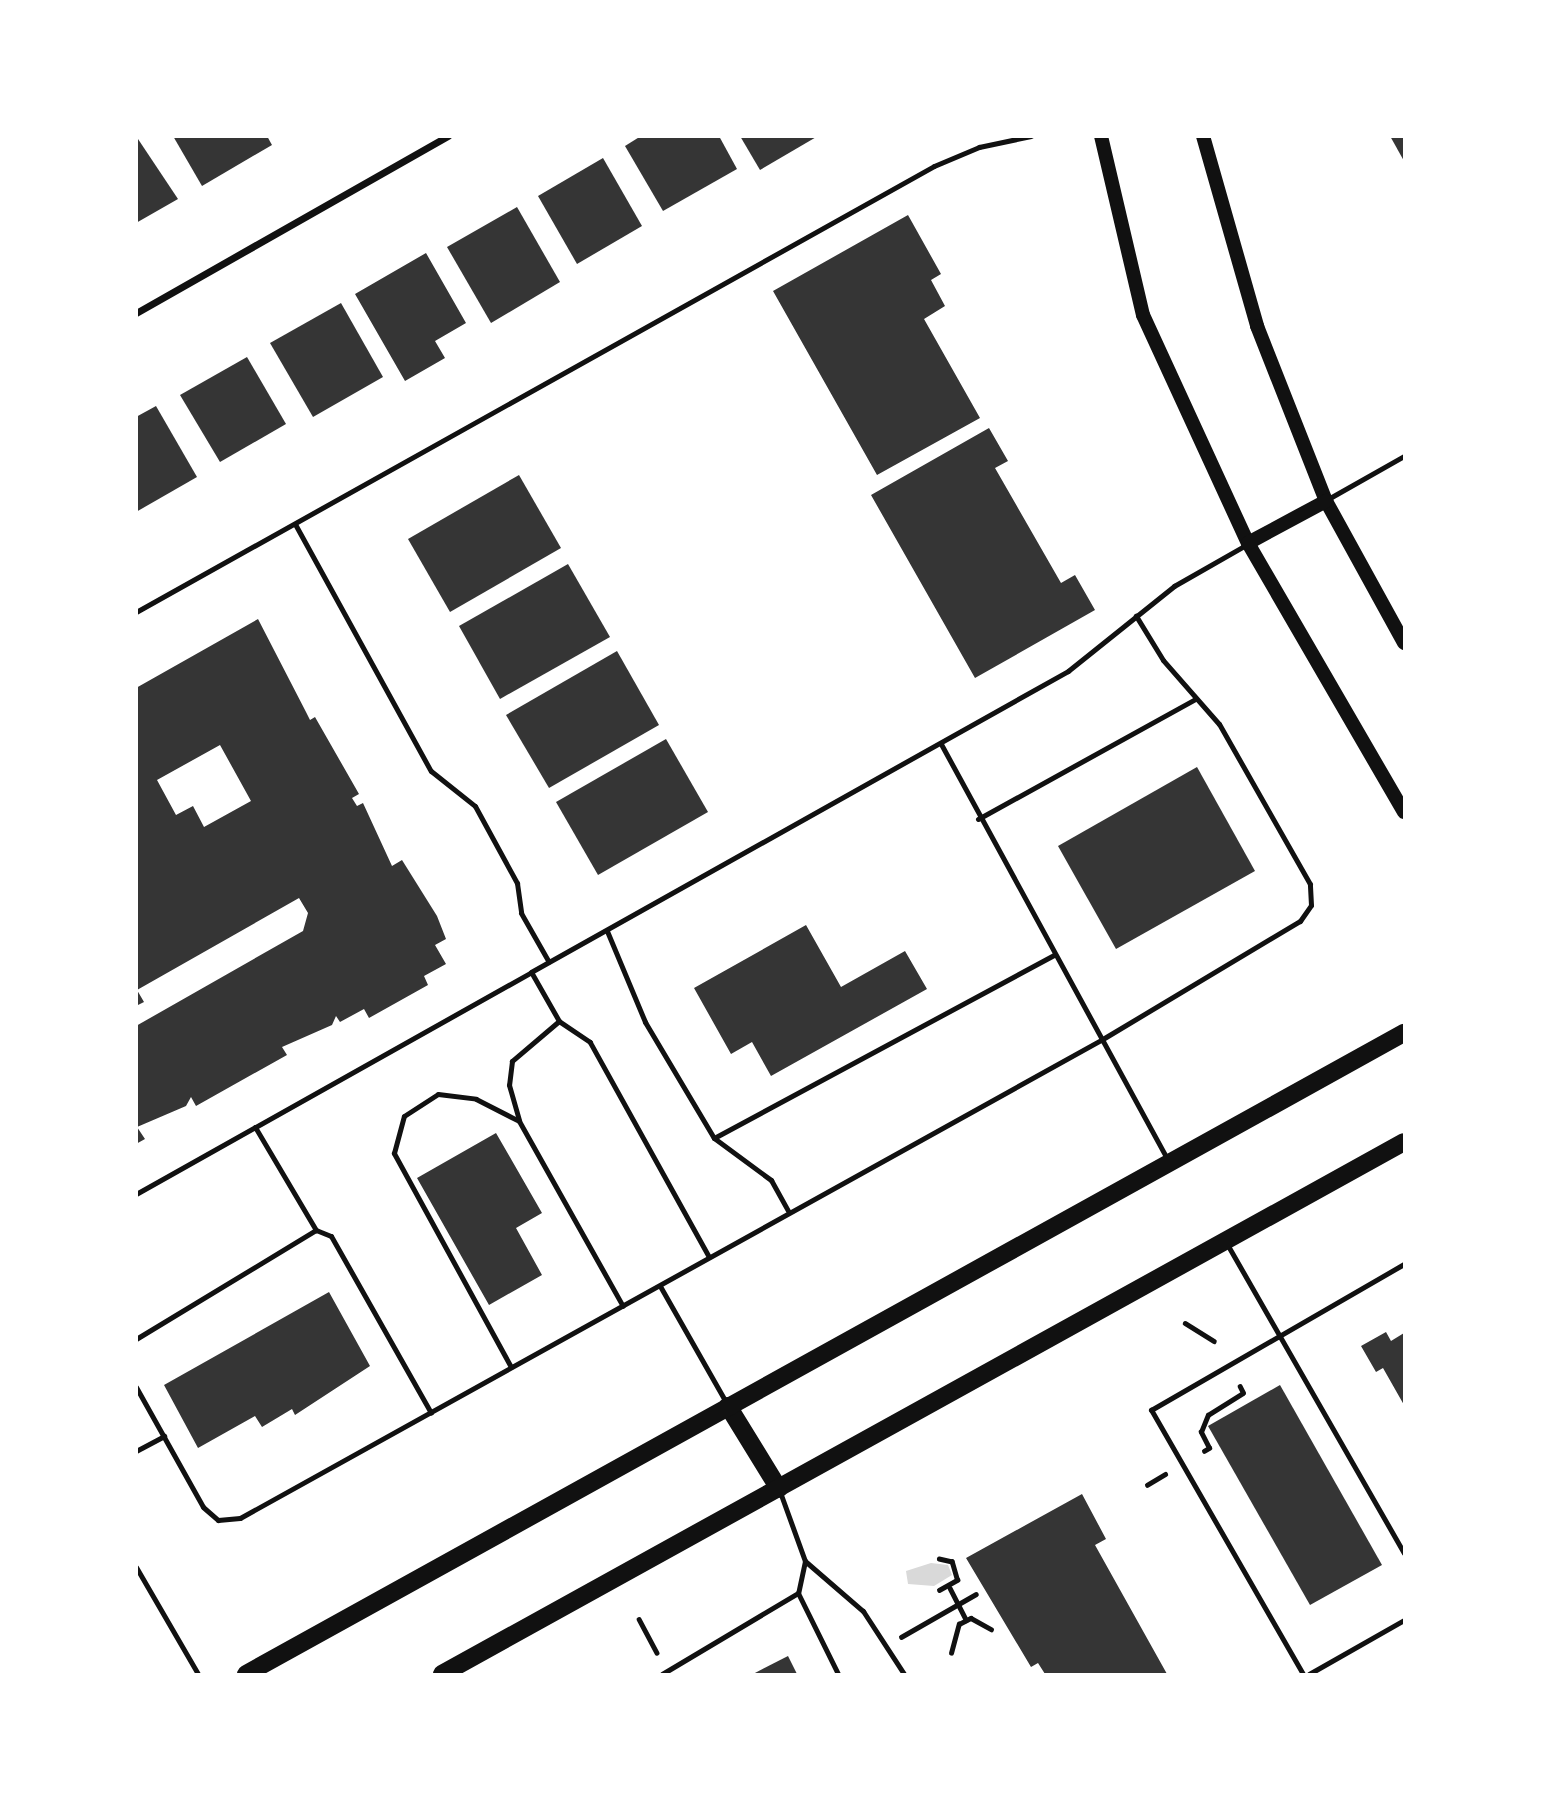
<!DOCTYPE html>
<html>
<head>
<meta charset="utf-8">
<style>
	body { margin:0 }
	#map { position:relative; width:1541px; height:1811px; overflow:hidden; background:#fff; font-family:"Exo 2",sans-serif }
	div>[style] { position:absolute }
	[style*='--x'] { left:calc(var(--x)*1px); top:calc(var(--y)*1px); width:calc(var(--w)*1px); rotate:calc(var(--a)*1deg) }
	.water>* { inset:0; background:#d9d9d9 }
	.building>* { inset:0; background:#353535 }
	.path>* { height:4.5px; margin:-2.25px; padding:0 2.25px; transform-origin:2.25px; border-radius:2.25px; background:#111 }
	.service>* { height:5px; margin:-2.5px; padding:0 2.5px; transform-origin:2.5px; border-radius:2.5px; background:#111 }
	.minor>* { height:7px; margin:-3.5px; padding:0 3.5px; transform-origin:3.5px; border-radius:3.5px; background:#111 }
	.secondary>* { height:14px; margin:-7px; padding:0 7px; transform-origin:7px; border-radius:7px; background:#111 }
	.primary>* { height:18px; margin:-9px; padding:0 9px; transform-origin:9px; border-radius:9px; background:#111 }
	span { translate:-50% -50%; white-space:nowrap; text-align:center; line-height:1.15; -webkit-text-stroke:6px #fff; paint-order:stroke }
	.frame { position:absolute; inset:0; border:138px solid #fff; pointer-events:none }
</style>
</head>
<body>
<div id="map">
	<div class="water">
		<div style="clip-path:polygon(931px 1563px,948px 1565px,952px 1575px,934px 1586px,908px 1584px,906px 1571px)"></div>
	</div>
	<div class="building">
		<div style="clip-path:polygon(136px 136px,178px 199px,136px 223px)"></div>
		<div style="clip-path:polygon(173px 136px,267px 136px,272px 145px,202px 186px)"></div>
		<div style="clip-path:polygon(641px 136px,719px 136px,737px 169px,663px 211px,625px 146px)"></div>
		<div style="clip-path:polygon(740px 136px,818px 136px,760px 170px)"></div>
		<div style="clip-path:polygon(1390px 136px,1404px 136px,1404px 161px)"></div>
		<div style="clip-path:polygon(603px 158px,642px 226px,577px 264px,538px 196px)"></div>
		<div style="clip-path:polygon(517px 207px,560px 282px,491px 323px,447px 247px)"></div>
		<div style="clip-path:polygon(908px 215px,941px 274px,931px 280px,945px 306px,924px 319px,980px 418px,877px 475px,773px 291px)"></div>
		<div style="clip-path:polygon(426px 253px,466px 323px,435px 341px,445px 358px,405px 381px,355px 294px)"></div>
		<div style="clip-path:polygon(341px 303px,383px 377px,313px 417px,270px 343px)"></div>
		<div style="clip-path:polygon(247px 357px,286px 424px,220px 462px,180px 395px)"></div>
		<div style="clip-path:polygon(156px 406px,197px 477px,136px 512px,136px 417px)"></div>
		<div style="clip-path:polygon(989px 428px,1008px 461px,995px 468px,1061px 583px,1075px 575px,1095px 610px,975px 678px,871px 495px)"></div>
		<div style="clip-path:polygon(519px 475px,561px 548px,450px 612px,408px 539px)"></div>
		<div style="clip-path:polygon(568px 564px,610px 637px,500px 699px,459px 626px)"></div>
		<div style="clip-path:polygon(evenodd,258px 619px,306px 712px,310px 720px,315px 717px,359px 794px,352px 798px,357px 806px,363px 803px,392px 866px,402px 860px,437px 916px,446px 939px,435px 945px,446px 964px,424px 976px,428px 985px,369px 1018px,364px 1009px,340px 1022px,336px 1016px,332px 1025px,282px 1047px,287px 1055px,196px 1106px,191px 1097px,186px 1106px,137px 1127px,145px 1139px,136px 1144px,136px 1026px,303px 931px,308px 913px,299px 898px,137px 990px,144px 1002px,136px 1006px,136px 688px,258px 619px,220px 745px,251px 801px,204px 827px,193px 806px,176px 815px,157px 780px,220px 745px)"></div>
		<div style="clip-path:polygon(617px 651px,659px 725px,549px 788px,506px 715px)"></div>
		<div style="clip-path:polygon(666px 739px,708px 812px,598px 875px,556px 802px)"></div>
		<div style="clip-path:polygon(1197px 767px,1255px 871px,1116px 949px,1058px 846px)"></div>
		<div style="clip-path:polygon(806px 925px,841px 987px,905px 951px,927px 989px,771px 1076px,752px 1042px,731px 1054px,694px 988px)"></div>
		<div style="clip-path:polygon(496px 1133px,542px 1213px,516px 1228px,542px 1275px,489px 1305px,417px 1178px)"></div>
		<div style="clip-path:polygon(329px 1292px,370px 1366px,295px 1415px,292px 1409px,262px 1427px,255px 1416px,198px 1448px,164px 1385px)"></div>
		<div style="clip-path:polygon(1386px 1332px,1391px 1341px,1404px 1333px,1404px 1405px,1383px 1368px,1376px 1372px,1361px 1346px)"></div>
		<div style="clip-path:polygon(1280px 1385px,1382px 1565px,1310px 1605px,1208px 1426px)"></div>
		<div style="clip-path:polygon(1082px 1494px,1106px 1539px,1095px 1545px,1167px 1674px,1045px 1674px,1038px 1663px,1031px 1667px,966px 1558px)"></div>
		<div style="clip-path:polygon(788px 1656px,797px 1674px,753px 1674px)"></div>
	</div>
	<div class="path">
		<div style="--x:1185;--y:1323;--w:34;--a:32"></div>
		<div style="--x:1204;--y:1451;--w:6;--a:-31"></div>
		<div style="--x:1209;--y:1448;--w:18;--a:-117"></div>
		<div style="--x:1201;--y:1432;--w:18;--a:-68"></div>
		<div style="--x:1208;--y:1415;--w:41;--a:-32.2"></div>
		<div style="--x:1243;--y:1393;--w:7;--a:-117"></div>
		<div style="--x:1147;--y:1485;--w:21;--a:-31"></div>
		<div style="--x:950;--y:1588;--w:36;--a:63"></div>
		<div style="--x:939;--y:1590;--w:21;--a:-29"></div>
		<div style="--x:957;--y:1580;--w:19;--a:-106"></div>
		<div style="--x:952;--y:1562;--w:13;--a:-167"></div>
		<div style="--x:639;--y:1619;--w:38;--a:62"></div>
		<div style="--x:901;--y:1637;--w:86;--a:-29.8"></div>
		<div style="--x:951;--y:1653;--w:30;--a:-75"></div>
		<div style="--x:959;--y:1624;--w:13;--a:-27"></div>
		<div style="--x:971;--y:1618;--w:23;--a:29"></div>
	</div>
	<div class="service">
		<div style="--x:1328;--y:499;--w:87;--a:-29.5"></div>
		<div style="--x:295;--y:524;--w:282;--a:61.2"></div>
		<div style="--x:431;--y:771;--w:56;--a:38.5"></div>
		<div style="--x:475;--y:806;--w:88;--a:61.4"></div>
		<div style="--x:517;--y:883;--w:30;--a:82"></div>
		<div style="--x:521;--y:913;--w:56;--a:60.3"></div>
		<div style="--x:136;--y:612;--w:914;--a:-29.2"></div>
		<div style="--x:934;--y:166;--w:49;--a:-22.9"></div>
		<div style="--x:979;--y:147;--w:53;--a:-11.9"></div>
		<div style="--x:941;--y:744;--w:474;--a:61.4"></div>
		<div style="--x:978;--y:819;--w:248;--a:-28.9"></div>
		<div style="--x:607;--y:931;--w:99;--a:67.3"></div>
		<div style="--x:645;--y:1022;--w:135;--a:59.3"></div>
		<div style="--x:714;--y:1138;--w:71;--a:36.4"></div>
		<div style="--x:771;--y:1180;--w:35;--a:61"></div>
		<div style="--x:559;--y:1021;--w:62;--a:139.6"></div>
		<div style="--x:512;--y:1061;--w:24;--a:97"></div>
		<div style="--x:509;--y:1085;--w:37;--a:74"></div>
		<div style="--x:519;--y:1121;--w:212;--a:60.7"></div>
		<div style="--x:255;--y:1127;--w:120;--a:59.4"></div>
		<div style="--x:316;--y:1230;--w:16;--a:22"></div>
		<div style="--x:331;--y:1236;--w:203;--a:60.5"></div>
		<div style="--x:714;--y:1138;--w:386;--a:-28.3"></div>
		<div style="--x:136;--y:1194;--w:453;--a:-29.3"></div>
		<div style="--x:1227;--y:1244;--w:356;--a:60.2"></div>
		<div style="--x:709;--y:1257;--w:246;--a:-119"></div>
		<div style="--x:590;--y:1042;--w:37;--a:-146"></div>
		<div style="--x:559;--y:1021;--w:56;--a:-119.7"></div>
		<div style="--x:531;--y:972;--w:616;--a:-29.27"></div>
		<div style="--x:1068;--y:671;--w:136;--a:-38.7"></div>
		<div style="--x:1174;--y:586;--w:83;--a:-29.7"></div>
		<div style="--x:660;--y:1286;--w:136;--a:60.4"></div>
		<div style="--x:136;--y:1339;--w:210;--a:-31.2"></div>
		<div style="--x:511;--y:1367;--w:244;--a:-118.7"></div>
		<div style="--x:394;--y:1153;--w:38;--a:-75"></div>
		<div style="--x:404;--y:1116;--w:40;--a:-32.9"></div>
		<div style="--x:438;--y:1094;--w:38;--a:7"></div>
		<div style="--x:476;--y:1099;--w:48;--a:27.1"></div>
		<div style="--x:136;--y:1387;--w:137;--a:60.8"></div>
		<div style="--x:203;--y:1507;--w:20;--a:41"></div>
		<div style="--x:218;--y:1520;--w:22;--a:-5"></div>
		<div style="--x:240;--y:1518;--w:985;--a:-29.04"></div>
		<div style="--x:1101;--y:1040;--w:232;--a:-30.9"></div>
		<div style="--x:1300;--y:921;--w:19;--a:-55"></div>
		<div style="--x:1311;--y:905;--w:21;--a:-93"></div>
		<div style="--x:1310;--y:884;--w:184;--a:-119.6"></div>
		<div style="--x:1219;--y:724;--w:85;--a:-131.2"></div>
		<div style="--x:1163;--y:660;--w:52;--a:-121.5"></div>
		<div style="--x:136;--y:1451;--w:32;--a:-28"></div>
		<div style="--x:780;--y:1492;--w:73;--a:70.1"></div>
		<div style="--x:805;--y:1561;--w:33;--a:102"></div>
		<div style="--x:805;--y:1561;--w:77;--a:40.8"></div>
		<div style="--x:863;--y:1611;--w:75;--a:56.9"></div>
		<div style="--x:136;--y:1567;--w:124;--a:59.9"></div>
		<div style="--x:662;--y:1674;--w:158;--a:-30.8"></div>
		<div style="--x:798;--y:1593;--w:90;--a:63.7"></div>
		<div style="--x:1303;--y:1674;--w:305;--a:-119.9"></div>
		<div style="--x:1151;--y:1410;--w:292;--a:-30"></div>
		<div style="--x:1309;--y:1674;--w:109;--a:-29.6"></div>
	</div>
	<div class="minor">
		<div style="--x:136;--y:313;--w:359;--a:-29.6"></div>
	</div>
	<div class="secondary">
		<div style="--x:1101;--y:136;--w:184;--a:76.8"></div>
		<div style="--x:1143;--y:315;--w:251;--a:65.3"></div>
		<div style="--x:1248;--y:543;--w:311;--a:59.9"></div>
		<div style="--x:1203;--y:136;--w:198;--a:74.1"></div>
		<div style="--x:1257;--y:326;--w:188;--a:68.5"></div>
		<div style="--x:1326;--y:501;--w:162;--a:61.2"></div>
		<div style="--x:1248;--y:543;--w:89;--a:-28.3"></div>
	</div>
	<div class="primary">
		<div style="--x:728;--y:1406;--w:97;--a:58.4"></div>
		<div style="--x:246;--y:1674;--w:1324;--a:-28.97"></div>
		<div style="--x:442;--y:1674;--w:1099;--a:-28.94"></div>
	</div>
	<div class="frame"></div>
</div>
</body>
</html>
